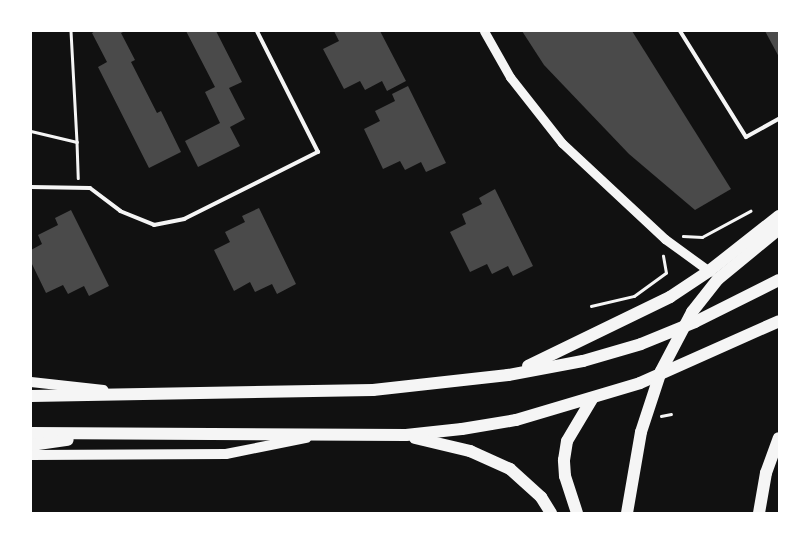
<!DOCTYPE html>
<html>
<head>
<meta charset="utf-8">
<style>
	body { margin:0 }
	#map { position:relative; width:810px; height:544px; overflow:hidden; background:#111; font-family:Raleway,sans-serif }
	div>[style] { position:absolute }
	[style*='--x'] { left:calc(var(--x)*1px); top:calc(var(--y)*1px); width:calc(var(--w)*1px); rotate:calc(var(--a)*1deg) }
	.building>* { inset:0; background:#4a4a4a }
	.path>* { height:2.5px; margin:-1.25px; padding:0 1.25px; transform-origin:1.25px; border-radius:1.25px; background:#f5f5f5 }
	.service>* { height:4px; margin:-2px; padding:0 2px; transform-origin:2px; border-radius:2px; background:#f5f5f5 }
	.tertiary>* { height:9px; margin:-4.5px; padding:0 4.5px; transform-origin:4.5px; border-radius:4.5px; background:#f5f5f5 }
	.secondary>* { height:10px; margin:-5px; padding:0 5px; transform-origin:5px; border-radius:5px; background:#f5f5f5 }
	.trunk>* { height:12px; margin:-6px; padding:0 6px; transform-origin:6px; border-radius:6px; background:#f5f5f5 }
	span { translate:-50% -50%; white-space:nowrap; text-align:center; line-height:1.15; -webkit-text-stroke:4px #fff; paint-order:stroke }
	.frame { position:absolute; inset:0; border:32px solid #fff; pointer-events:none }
</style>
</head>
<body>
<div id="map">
	<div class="building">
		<div style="clip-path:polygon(95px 31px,125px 31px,121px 33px,135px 60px,131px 62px,157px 113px,161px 111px,181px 152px,149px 168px,98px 67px,107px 62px,92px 33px)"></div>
		<div style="clip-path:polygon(186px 31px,216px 31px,242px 82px,229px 88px,245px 119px,230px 127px,240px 146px,198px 167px,185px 141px,220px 123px,205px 92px,215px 87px)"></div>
		<div style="clip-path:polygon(334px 31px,380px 31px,406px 81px,387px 91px,382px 81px,365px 90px,360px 81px,344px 89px,323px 49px,339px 41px)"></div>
		<div style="clip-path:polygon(522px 31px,632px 31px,731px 189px,695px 210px,629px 154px,544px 65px)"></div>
		<div style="clip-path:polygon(765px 31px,779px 31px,779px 57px)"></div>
		<div style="clip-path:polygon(408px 86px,446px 163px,426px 172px,421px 162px,405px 170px,400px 161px,383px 169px,364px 129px,380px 121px,375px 111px,395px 101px,392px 94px)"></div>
		<div style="clip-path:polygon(495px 189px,533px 266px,513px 276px,508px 266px,492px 274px,487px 264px,470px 272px,450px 232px,466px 224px,462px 214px,482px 204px,479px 198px)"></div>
		<div style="clip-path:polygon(259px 208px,296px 284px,277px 294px,272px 284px,255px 292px,250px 282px,234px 291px,214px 250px,230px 242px,225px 232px,245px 222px,242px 216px)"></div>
		<div style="clip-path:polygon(71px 210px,109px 286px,89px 296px,84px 286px,68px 294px,63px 285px,46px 293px,31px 262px,31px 250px,42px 244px,38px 235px,58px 225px,55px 218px)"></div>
	</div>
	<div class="path">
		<div style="--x:71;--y:31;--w:111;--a:86.9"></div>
		<div style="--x:31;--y:131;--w:47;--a:13.4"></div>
		<div style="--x:77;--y:142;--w:36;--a:88"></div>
		<div style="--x:683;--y:236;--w:19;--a:3"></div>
		<div style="--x:702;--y:237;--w:55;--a:-28.4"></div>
		<div style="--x:591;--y:306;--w:44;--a:-13.1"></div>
		<div style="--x:634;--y:296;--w:39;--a:-36"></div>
		<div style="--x:666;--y:273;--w:17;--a:-100"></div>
		<div style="--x:661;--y:416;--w:10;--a:-11"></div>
	</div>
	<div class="service">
		<div style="--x:680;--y:31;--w:125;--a:58.1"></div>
		<div style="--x:746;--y:137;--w:38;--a:-29"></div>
		<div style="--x:31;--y:187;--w:59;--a:1"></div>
		<div style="--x:90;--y:188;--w:38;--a:37"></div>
		<div style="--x:120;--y:211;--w:37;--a:22"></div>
		<div style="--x:154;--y:225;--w:31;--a:-11"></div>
		<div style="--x:184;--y:219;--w:150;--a:-26.6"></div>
		<div style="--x:318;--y:152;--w:136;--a:-116.8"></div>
	</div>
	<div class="tertiary">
		<div style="--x:484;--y:31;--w:53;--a:60.5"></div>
		<div style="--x:510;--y:77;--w:84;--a:51.8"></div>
		<div style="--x:562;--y:143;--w:141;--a:43"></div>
		<div style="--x:665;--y:239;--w:54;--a:36"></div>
	</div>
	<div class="secondary">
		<div style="--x:31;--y:382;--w:73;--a:6.3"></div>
		<div style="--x:31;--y:455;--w:195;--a:-0.3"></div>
		<div style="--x:226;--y:454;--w:82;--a:-11.3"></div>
	</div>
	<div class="trunk">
		<div style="--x:528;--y:366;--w:158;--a:-25.9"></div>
		<div style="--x:670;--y:297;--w:47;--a:-33.7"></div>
		<div style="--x:709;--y:271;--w:89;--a:-38.2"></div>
		<div style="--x:31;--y:396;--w:342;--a:-1"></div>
		<div style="--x:373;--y:390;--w:136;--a:-6.3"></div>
		<div style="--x:508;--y:375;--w:76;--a:-10.6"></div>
		<div style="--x:583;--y:361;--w:60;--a:-16.3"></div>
		<div style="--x:641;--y:344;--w:58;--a:-22.2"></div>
		<div style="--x:695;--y:322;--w:94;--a:-26.6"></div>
		<div style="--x:31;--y:433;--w:375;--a:0.3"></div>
		<div style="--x:406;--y:435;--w:56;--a:-6.1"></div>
		<div style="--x:462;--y:429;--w:55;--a:-9.5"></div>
		<div style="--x:516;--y:420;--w:129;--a:-16.6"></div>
		<div style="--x:640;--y:383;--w:152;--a:-24"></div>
		<div style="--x:415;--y:438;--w:57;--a:13.3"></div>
		<div style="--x:470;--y:451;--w:44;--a:24.2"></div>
		<div style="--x:510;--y:469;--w:42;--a:42.1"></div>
		<div style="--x:541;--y:497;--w:19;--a:58"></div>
		<div style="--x:31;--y:445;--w:37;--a:-8"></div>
		<div style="--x:577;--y:513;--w:39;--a:-108"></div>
		<div style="--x:565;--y:476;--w:16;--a:-94"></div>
		<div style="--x:564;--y:460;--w:19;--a:-81"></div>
		<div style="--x:567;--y:441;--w:49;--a:-59.2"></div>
		<div style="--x:627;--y:513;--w:82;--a:-80.2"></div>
		<div style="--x:641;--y:432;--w:64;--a:-71.8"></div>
		<div style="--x:661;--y:371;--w:67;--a:-62.3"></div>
		<div style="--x:692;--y:312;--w:42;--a:-51.8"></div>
		<div style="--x:718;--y:279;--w:79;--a:-39.3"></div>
		<div style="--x:759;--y:513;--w:41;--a:-80.1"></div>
		<div style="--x:766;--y:473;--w:37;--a:-70"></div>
	</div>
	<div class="frame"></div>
</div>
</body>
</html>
